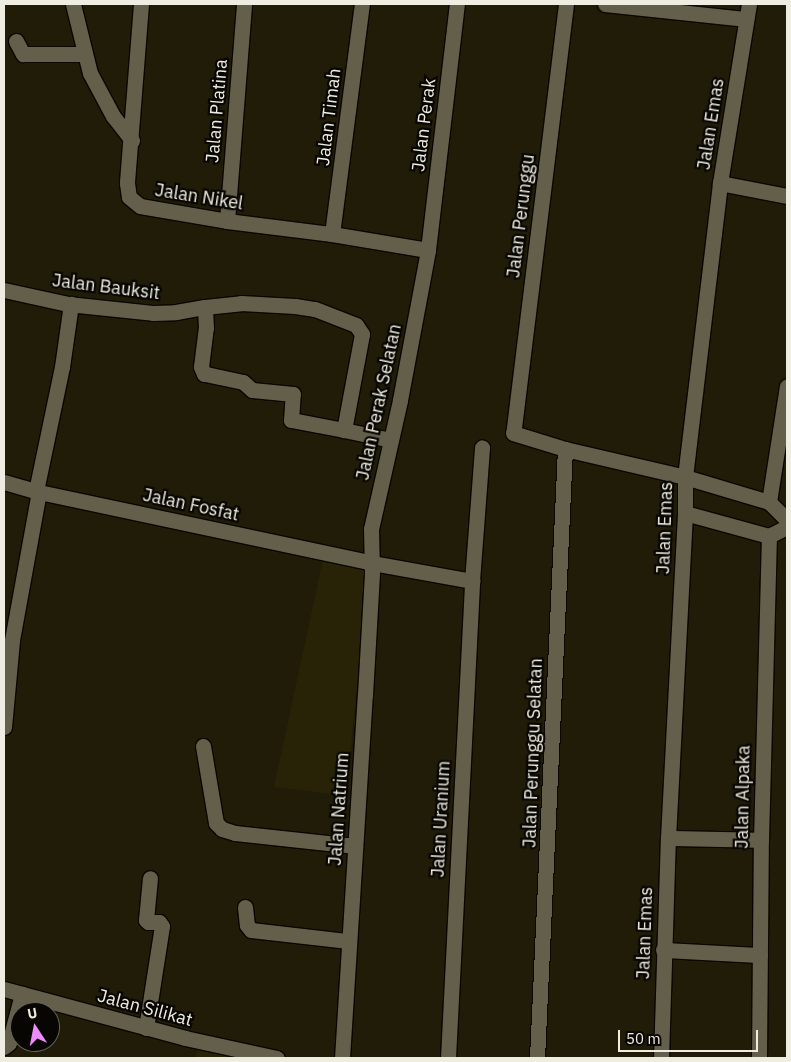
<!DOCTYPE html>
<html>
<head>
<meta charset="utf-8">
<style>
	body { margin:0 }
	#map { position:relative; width:791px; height:1062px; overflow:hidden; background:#201c08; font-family:"IBM Plex Sans",sans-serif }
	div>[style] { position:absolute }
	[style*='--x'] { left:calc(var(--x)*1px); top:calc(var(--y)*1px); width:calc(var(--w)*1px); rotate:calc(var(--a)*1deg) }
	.built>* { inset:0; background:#282207 }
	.roads { filter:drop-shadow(1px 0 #0a0600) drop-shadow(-1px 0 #0a0600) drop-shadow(0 1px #0a0600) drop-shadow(0 -1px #0a0600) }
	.minor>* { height:15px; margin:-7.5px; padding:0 7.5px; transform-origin:7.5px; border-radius:7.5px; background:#645f4a }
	span { translate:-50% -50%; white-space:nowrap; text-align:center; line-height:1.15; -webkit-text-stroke:4.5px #080602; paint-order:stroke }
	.street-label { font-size:18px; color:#efede1 }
	.frame { position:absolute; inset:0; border:5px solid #efede1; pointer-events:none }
	.north { position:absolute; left:10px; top:1002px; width:50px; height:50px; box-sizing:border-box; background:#080602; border:1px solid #64625b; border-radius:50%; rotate:349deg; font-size:14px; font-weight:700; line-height:20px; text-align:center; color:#efede1 }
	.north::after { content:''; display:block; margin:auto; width:18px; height:22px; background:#ec8cfa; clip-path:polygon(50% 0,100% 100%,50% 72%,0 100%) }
	.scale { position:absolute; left:618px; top:1030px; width:140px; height:22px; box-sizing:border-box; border:2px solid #efede1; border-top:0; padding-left:6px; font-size:15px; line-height:18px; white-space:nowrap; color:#efede1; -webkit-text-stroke:4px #080602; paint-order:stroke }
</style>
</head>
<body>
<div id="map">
	<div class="built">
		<div style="clip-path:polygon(323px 559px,365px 567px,368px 573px,346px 796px,274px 787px)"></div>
		<div style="clip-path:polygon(198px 1046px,245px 1058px,196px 1058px)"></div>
	</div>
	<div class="roads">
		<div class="minor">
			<div style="--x:73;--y:4;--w:71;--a:76.2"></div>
			<div style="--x:90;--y:73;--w:49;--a:61.9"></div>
			<div style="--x:113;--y:116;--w:31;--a:52"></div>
			<div style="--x:141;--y:4;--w:180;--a:94.5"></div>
			<div style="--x:127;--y:183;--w:14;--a:82"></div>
			<div style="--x:129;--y:197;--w:14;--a:39"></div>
			<div style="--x:140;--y:206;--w:88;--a:9.8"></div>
			<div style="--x:227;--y:221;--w:106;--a:7.1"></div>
			<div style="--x:332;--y:234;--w:97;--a:9.5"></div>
			<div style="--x:566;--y:4;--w:432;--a:97"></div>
			<div style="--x:513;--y:433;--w:54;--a:17.1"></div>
			<div style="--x:565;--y:449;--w:123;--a:13.1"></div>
			<div style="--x:685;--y:477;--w:88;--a:16.6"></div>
			<div style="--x:769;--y:502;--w:25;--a:45"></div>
			<div style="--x:605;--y:4;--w:142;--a:6.1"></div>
			<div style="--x:16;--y:41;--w:15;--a:62"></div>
			<div style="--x:23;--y:54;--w:62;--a:0"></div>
			<div style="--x:720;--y:183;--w:68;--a:11"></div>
			<div style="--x:227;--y:221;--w:218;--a:-85.5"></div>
			<div style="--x:332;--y:234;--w:232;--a:-82.6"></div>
			<div style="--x:4;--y:290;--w:66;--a:12.3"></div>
			<div style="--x:68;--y:304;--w:85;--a:6"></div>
			<div style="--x:153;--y:313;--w:23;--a:-2"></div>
			<div style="--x:176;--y:312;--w:29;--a:-10"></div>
			<div style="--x:205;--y:307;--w:36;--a:-6"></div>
			<div style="--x:241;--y:303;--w:54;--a:3.2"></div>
			<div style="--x:295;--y:306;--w:20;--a:9"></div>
			<div style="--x:315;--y:309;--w:44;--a:21.3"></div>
			<div style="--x:356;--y:325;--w:11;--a:56"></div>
			<div style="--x:362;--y:334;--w:98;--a:100.6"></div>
			<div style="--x:344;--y:430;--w:54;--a:-169.3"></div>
			<div style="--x:291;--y:420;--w:26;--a:-86"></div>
			<div style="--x:293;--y:394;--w:41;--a:-174.4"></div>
			<div style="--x:252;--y:390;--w:12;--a:-138"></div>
			<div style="--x:243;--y:382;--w:40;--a:-168"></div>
			<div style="--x:204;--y:374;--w:8;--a:-113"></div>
			<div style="--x:201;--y:367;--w:39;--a:-83"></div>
			<div style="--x:206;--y:328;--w:21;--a:-93"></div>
			<div style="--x:344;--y:430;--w:48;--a:12"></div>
			<div style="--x:4;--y:482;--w:36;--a:16"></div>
			<div style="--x:39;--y:492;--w:340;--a:12"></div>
			<div style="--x:372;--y:563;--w:102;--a:10.2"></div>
			<div style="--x:36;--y:491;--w:127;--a:-78.2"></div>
			<div style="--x:62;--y:367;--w:64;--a:-81.9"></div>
			<div style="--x:769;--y:502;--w:117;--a:-81.2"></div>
			<div style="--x:685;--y:513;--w:87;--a:15.3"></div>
			<div style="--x:769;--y:536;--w:20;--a:-27"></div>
			<div style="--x:4;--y:727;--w:87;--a:-84.7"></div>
			<div style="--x:12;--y:640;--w:150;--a:-79.7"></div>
			<div style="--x:203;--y:746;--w:78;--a:80.4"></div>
			<div style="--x:216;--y:823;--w:8;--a:45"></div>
			<div style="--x:222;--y:829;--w:14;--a:17"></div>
			<div style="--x:235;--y:833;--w:121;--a:6.2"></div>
			<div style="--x:668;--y:838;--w:93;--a:1.2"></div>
			<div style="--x:245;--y:907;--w:18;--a:84"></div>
			<div style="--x:247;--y:925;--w:6;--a:51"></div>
			<div style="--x:251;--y:930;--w:98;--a:6.5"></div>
			<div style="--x:663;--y:950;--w:97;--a:3"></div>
			<div style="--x:4;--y:989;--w:188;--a:15.1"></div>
			<div style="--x:185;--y:1038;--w:94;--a:12.3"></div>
			<div style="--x:146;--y:1028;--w:103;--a:-81.1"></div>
			<div style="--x:162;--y:926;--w:5;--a:-127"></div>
			<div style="--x:159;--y:922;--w:11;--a:180"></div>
			<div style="--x:148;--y:922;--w:3;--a:-135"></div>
			<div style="--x:146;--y:920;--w:42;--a:-84.6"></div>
			<div style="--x:4;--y:1047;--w:6;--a:-39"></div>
			<div style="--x:9;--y:1043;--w:51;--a:-75.1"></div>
			<div style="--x:342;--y:1058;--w:364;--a:-86.4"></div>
			<div style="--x:365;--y:695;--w:123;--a:-86.7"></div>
			<div style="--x:372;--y:572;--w:43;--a:-91.3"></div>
			<div style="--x:371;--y:529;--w:132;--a:-77.3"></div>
			<div style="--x:400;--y:400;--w:153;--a:-79.4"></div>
			<div style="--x:428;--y:250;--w:248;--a:-83.3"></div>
			<div style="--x:448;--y:1058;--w:478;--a:-87.1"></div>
			<div style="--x:472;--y:581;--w:134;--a:-85.7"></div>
			<div style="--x:537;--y:1058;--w:610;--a:-87.37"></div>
			<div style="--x:661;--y:1058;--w:220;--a:-88.2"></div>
			<div style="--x:668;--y:838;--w:325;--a:-87"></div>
			<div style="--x:685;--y:513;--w:36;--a:-90"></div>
			<div style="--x:685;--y:477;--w:296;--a:-83.2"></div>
			<div style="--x:720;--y:183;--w:181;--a:-80.8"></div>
			<div style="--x:759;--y:1058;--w:218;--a:-89.5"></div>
			<div style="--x:761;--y:840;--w:304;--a:-88.5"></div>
		</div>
	</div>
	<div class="street-label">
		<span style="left:217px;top:111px;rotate:-85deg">Jalan Platina</span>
		<span style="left:329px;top:117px;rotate:-83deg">Jalan Timah</span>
		<span style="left:711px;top:124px;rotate:-81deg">Jalan Emas</span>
		<span style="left:424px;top:125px;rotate:-83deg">Jalan Perak</span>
		<span style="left:199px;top:197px;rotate:9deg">Jalan Nikel</span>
		<span style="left:521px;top:216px;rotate:-83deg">Jalan Perunggu</span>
		<span style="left:106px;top:287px;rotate:7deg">Jalan Bauksit</span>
		<span style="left:379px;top:402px;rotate:-78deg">Jalan Perak Selatan</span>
		<span style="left:191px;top:505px;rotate:12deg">Jalan Fosfat</span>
		<span style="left:665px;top:528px;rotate:-88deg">Jalan Emas</span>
		<span style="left:533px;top:753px;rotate:-88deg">Jalan Perunggu Selatan</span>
		<span style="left:743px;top:797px;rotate:-89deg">Jalan Alpaka</span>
		<span style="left:339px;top:809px;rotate:-86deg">Jalan Natrium</span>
		<span style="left:441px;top:819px;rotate:-87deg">Jalan Uranium</span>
		<span style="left:645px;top:933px;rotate:-88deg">Jalan Emas</span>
		<span style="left:145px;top:1008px;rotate:15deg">Jalan Silikat</span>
	</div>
	<div class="frame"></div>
	<div class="north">U</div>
	<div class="scale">50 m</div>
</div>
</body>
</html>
